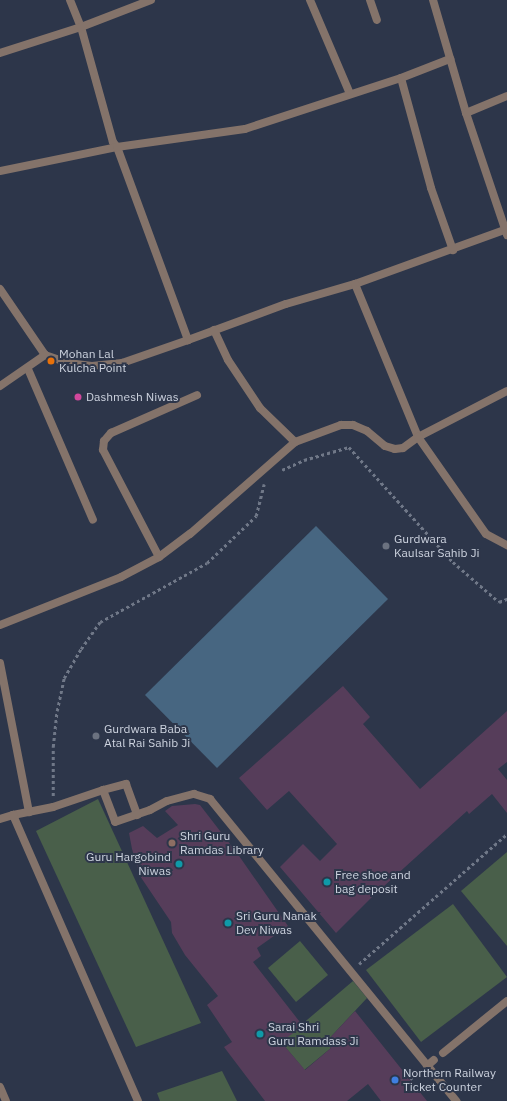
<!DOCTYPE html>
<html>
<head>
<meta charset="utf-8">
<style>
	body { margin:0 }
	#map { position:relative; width:507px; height:1101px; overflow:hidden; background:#2d364a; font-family:"IBM Plex Sans",sans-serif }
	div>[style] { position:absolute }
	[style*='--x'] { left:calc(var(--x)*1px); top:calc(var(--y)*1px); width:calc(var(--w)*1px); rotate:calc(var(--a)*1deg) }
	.green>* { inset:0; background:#495f4a }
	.water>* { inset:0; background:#476681 }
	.building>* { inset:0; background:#563d5a }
	.path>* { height:2.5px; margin-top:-1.25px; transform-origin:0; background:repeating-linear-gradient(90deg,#707888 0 3px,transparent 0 6px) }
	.street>* { height:8px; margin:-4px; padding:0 4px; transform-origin:4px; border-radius:4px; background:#84736a }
	.dots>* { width:11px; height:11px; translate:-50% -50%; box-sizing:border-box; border:2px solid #2d364a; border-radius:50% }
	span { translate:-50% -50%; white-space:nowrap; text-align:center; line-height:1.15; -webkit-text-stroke:4px #2d364a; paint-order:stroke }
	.poi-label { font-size:12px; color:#cdd3df }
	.left { translate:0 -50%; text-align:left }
	.right { translate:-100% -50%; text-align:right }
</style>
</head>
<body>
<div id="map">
	<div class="green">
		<div style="clip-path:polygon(98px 799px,201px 1023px,136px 1047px,36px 831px)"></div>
		<div style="clip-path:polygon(507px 852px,507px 946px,461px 891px)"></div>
		<div style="clip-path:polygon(453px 904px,507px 977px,421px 1042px,366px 970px)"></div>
		<div style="clip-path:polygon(300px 941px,328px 975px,296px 1002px,268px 968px)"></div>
		<div style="clip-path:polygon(353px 981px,367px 998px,326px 1042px,331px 1048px,297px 1076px,303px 1068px,281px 1042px)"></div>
		<div style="clip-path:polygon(222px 1071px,237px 1101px,160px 1101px,157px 1093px)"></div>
	</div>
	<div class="water">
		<div style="clip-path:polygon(316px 526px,388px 599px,217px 768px,145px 695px)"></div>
	</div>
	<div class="building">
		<div style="clip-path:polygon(343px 686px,370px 717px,363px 724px,420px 789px,507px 711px,507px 762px,498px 769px,507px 780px,507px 813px,492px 794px,469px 814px,467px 811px,373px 896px,336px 933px,280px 867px,303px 844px,320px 861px,337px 844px,289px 791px,267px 810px,239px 778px)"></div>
		<div style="clip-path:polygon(195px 804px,200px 805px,237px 853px,288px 926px,257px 948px,261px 956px,253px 962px,303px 1026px,281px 1042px,305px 1070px,331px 1048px,326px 1042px,355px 1011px,427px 1101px,381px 1101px,368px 1084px,347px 1101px,265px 1101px,224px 1047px,232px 1042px,207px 1005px,218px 996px,185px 955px,172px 933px,171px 922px,140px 876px,132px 849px,129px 833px,143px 826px,157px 838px,178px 825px,165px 811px,172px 806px)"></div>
	</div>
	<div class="path">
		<div style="--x:282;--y:470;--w:24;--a:-24"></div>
		<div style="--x:304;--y:460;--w:47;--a:-16.1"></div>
		<div style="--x:349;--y:447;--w:155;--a:47.9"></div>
		<div style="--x:453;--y:562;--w:61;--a:41"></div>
		<div style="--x:499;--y:602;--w:9;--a:-21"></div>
		<div style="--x:53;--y:796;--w:49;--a:-90"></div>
		<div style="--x:53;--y:747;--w:36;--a:-84"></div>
		<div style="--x:57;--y:711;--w:34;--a:-78"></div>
		<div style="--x:64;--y:678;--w:34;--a:-60"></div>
		<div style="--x:81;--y:649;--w:33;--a:-55"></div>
		<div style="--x:100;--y:622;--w:122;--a:-28.9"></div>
		<div style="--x:207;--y:563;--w:68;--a:-43.8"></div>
		<div style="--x:256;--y:516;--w:33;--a:-76"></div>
		<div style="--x:359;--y:964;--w:197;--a:-41.3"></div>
		<div style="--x:410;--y:1079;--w:11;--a:-38"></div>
	</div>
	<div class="street">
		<div style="--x:70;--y:0;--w:29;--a:68"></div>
		<div style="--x:81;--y:27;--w:119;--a:74.5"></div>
		<div style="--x:113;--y:142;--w:6;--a:51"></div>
		<div style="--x:117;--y:147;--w:206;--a:69.8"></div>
		<div style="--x:188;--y:340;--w:104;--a:-20.2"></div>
		<div style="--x:286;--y:304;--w:72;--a:-16.2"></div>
		<div style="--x:355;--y:284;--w:158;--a:-19.9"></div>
		<div style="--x:310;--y:0;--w:102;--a:66.9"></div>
		<div style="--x:370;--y:0;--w:21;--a:71"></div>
		<div style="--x:433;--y:0;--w:118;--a:73.7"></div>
		<div style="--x:466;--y:113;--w:129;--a:71.4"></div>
		<div style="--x:0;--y:53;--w:85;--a:-17.8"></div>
		<div style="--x:81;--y:27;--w:75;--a:-21.1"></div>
		<div style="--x:401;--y:78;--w:114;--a:74.7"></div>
		<div style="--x:431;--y:188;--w:66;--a:70.5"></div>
		<div style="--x:466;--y:113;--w:44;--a:-22.5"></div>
		<div style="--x:0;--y:171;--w:119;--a:-11.6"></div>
		<div style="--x:117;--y:147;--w:129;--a:-8"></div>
		<div style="--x:245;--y:129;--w:164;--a:-18.1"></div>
		<div style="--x:401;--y:78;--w:53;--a:-21.2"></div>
		<div style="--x:355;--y:284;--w:165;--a:67.6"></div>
		<div style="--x:418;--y:437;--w:100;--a:-27.3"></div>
		<div style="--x:0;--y:289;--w:80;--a:55.7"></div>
		<div style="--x:45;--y:355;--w:24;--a:19"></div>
		<div style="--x:68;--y:363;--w:24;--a:7"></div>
		<div style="--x:92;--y:366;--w:30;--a:-6"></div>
		<div style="--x:122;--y:363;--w:70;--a:-19.2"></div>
		<div style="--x:214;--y:330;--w:33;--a:65"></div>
		<div style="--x:228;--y:360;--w:58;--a:56.3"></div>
		<div style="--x:260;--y:408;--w:49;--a:44.2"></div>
		<div style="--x:28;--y:369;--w:164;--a:66.7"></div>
		<div style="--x:0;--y:386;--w:55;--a:-34.6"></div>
		<div style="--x:159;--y:557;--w:121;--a:-117.6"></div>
		<div style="--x:103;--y:450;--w:9;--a:-84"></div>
		<div style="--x:104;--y:441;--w:11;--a:-49"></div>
		<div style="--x:111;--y:433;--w:94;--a:-23.8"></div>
		<div style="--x:0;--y:625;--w:130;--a:-21.6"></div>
		<div style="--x:121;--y:577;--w:43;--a:-27.8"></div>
		<div style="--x:159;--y:557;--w:39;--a:-37"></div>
		<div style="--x:190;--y:534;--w:140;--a:-41.2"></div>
		<div style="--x:295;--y:442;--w:49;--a:-20.3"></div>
		<div style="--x:341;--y:425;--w:12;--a:0"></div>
		<div style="--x:353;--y:425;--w:15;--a:23"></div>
		<div style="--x:367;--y:431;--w:23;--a:40"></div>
		<div style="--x:385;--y:446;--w:10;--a:17"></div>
		<div style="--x:395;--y:449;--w:8;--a:-7"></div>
		<div style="--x:403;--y:448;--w:19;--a:-36"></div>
		<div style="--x:418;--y:437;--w:118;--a:55"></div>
		<div style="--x:486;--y:534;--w:24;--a:28"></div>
		<div style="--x:0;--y:663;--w:152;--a:79"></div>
		<div style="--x:103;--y:790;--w:24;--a:-15"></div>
		<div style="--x:126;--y:784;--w:33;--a:70"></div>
		<div style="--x:13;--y:815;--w:41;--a:-11.3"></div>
		<div style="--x:53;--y:807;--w:53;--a:-18.8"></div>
		<div style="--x:103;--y:790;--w:34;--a:69"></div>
		<div style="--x:115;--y:822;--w:37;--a:-19"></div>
		<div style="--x:150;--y:810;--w:19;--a:-28"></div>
		<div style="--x:167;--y:801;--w:28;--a:-15"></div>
		<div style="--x:194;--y:794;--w:17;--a:17"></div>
		<div style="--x:210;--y:799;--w:390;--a:50.8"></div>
		<div style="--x:0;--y:819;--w:14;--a:-17"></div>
		<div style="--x:13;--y:815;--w:312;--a:66.4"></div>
		<div style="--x:443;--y:1053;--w:82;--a:-39.1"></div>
		<div style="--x:427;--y:1066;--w:9;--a:-41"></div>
		<div style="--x:0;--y:1087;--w:15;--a:67"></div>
	</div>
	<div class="dots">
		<div style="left:51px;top:361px;background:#e8710a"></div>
		<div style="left:78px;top:397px;background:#d1479c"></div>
		<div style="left:386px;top:546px;background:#6b7280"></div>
		<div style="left:96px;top:736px;background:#6b7280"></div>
		<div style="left:172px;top:843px;background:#8d6e63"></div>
		<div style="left:179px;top:864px;background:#0f9aa8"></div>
		<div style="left:327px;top:882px;background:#0f9aa8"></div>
		<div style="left:228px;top:923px;background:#0f9aa8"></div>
		<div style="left:260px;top:1034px;background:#0f9aa8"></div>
		<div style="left:395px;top:1080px;background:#3f7fe0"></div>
	</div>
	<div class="poi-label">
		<span class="left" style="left:59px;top:361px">Mohan Lal<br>Kulcha Point</span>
		<span class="left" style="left:86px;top:397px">Dashmesh Niwas</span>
		<span class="left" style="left:394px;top:546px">Gurdwara<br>Kaulsar Sahib Ji</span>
		<span class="left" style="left:104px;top:736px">Gurdwara Baba<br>Atal Rai Sahib Ji</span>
		<span class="left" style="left:180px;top:843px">Shri Guru<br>Ramdas Library</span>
		<span class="right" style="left:171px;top:864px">Guru Hargobind<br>Niwas</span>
		<span class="left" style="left:335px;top:882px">Free shoe and<br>bag deposit</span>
		<span class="left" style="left:236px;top:923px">Sri Guru Nanak<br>Dev Niwas</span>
		<span class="left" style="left:268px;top:1034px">Sarai Shri<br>Guru Ramdass Ji</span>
		<span class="left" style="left:403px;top:1080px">Northern Railway<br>Ticket Counter</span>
	</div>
</div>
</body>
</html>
